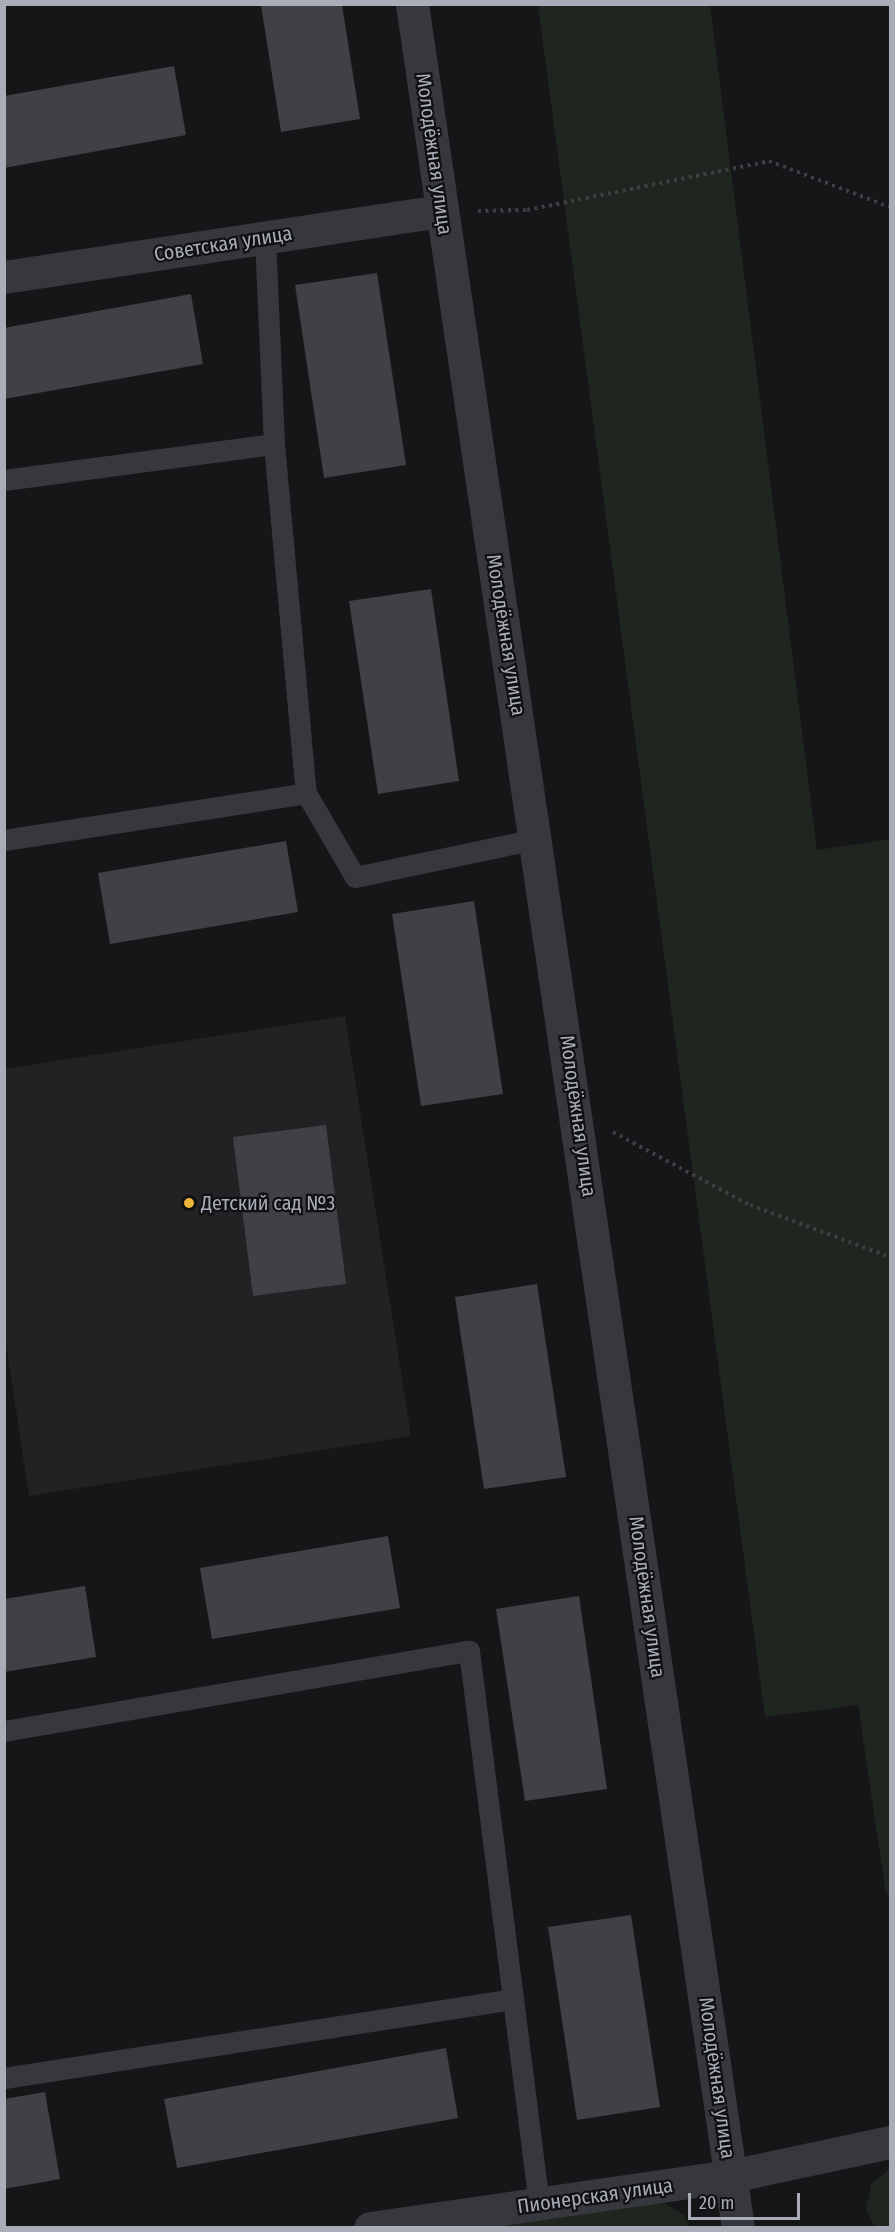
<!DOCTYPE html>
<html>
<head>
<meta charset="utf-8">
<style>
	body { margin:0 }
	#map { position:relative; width:895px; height:2232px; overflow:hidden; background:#161618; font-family:"Fira Sans Condensed",sans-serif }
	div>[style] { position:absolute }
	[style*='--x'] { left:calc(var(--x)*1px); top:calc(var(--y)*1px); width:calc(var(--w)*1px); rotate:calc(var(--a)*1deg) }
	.built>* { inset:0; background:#222225 }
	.green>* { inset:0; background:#1e261f }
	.building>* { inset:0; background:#404145 }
	.path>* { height:4px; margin-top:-2px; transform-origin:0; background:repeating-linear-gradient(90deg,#3d3f44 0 3px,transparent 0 7.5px) }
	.lane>* { height:21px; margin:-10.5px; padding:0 10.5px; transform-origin:10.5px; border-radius:10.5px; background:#37383d }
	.street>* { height:33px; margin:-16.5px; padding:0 16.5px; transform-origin:16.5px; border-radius:16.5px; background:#37383d }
	.dots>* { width:16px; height:16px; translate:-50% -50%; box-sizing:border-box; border:3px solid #111113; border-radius:50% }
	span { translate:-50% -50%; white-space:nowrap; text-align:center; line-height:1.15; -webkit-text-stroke:4.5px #111113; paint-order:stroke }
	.street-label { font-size:20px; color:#a8adb8 }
	.poi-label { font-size:20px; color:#a8adb8 }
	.left { translate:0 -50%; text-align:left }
	.frame { position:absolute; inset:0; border:6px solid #a8adb8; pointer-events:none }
	.scale { position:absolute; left:688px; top:2193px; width:112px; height:27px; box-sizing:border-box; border:3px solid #a8adb8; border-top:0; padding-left:8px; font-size:18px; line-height:21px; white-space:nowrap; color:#a8adb8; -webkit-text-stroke:4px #111113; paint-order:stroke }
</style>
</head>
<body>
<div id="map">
	<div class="built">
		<div style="clip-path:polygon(345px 1016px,411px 1436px,29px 1496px,5px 1337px,4px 1069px)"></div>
	</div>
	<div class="green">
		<div style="clip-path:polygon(538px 5px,710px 5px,817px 850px,890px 839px,890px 1894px,886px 1894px,858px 1705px,765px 1717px)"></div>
		<div style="clip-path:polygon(890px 2169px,890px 2227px,875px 2227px,866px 2210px,871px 2184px)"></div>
		<div style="clip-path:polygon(662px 2202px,684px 2215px,689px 2227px,490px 2228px)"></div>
	</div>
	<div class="building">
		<div style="clip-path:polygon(261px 5px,342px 5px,360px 119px,281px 132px)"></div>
		<div style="clip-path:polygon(174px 66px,186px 135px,4px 168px,4px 96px)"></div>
		<div style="clip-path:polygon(377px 273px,406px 465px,324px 478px,295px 285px)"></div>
		<div style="clip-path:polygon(191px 294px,203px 364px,4px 399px,4px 328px)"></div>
		<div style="clip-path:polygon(431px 589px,459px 781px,378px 794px,349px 601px)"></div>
		<div style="clip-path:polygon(286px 841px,298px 912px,110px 944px,98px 873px)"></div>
		<div style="clip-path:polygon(474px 901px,503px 1094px,421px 1106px,392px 914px)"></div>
		<div style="clip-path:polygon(326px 1125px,346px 1284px,253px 1296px,233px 1137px)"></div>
		<div style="clip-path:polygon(537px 1284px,566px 1477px,484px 1489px,455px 1297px)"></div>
		<div style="clip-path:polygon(388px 1536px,400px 1608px,212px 1639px,200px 1568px)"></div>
		<div style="clip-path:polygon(85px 1586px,96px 1657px,4px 1672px,4px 1599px)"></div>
		<div style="clip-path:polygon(579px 1596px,607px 1789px,525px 1801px,496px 1609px)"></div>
		<div style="clip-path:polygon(631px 1915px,660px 2107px,577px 2120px,548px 1927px)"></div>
		<div style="clip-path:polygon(446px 2048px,458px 2118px,177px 2168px,164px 2099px)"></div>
		<div style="clip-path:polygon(45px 2092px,60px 2179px,4px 2189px,4px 2099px)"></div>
	</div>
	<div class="path">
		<div style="--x:478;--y:211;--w:49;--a:-1.2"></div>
		<div style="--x:527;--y:210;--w:247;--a:-11.4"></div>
		<div style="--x:769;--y:161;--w:129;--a:20.8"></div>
		<div style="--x:613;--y:1132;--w:155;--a:28.1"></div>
		<div style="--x:750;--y:1205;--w:149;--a:20.4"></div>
	</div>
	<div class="lane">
		<div style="--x:274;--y:444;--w:350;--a:84.8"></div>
		<div style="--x:4;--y:480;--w:272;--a:-7.6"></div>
		<div style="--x:274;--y:444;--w:206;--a:-92.5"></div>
		<div style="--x:4;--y:840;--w:306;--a:-8.8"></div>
		<div style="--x:306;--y:793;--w:97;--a:59.7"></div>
		<div style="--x:355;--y:877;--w:185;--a:-11.9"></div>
		<div style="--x:4;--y:1731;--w:472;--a:-9.8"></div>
		<div style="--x:469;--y:1651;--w:557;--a:82.79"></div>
		<div style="--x:4;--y:2078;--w:515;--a:-8.82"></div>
	</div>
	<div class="street">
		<div style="--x:412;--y:4;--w:2248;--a:81.66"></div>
		<div style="--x:4;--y:277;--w:443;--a:-8.6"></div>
		<div style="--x:370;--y:2228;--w:365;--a:-8.2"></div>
		<div style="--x:731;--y:2176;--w:163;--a:-12.1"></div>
	</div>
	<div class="dots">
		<div style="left:189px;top:1203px;background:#eeb638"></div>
	</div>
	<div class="street-label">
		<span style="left:434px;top:154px;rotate:82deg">Молодёжная улица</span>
		<span style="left:223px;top:244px;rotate:-9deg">Советская улица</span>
		<span style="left:506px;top:635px;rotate:81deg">Молодёжная улица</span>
		<span style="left:578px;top:1116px;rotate:82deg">Молодёжная улица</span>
		<span style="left:647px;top:1597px;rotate:82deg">Молодёжная улица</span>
		<span style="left:717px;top:2078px;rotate:82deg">Молодёжная улица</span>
		<span style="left:595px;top:2196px;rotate:-8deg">Пионерская улица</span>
	</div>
	<div class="poi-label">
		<span class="left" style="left:201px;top:1203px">Детский сад №3</span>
	</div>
	<div class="frame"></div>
	<div class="scale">20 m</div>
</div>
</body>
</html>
